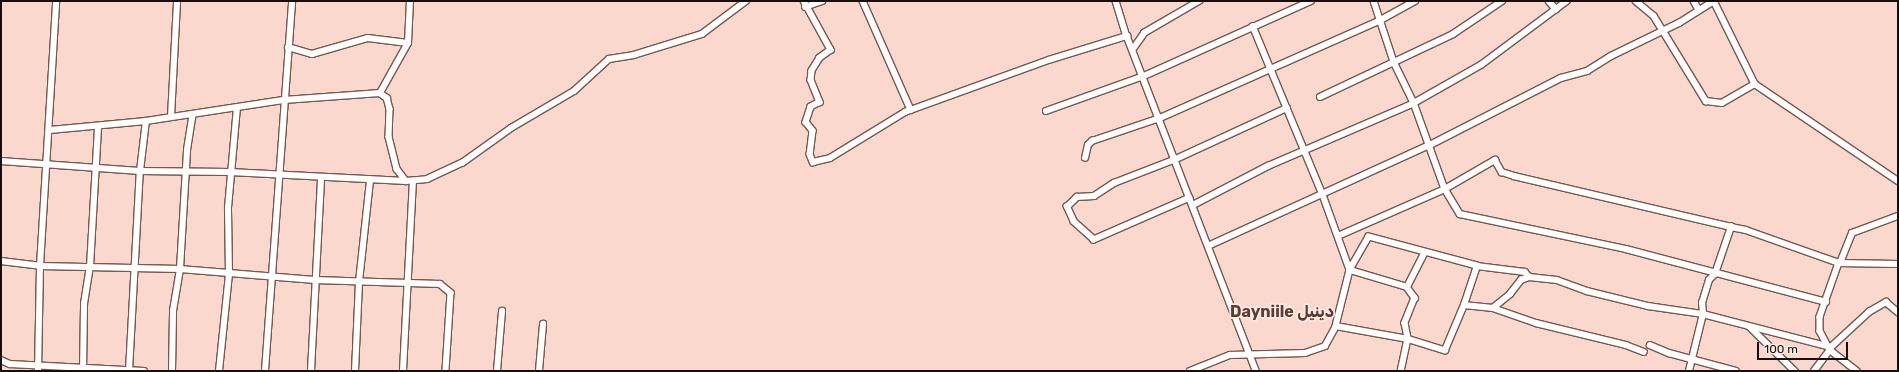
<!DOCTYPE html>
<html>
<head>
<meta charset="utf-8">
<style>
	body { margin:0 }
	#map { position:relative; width:1899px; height:372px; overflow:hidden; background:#fbd8ce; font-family:Rubik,"Noto Sans Arabic",sans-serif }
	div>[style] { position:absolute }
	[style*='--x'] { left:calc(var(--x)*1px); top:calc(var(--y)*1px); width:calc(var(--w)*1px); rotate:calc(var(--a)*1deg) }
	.roads { filter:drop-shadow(1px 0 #75584f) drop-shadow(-1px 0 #75584f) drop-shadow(0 1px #75584f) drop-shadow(0 -1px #75584f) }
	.street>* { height:5.5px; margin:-2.75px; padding:0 2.75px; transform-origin:2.75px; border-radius:2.75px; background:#fff }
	span { translate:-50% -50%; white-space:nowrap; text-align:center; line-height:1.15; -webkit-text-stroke:3.5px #fee9e3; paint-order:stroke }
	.district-label { font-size:16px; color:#593e36; font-weight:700 }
	.frame { position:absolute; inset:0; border:2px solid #180d0a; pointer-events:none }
	.scale { position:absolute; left:1757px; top:342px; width:91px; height:18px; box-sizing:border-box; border:2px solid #180d0a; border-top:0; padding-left:5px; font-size:12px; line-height:14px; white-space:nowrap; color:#180d0a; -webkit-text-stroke:3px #fee9e3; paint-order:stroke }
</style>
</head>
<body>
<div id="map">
	<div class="roads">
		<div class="street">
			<div style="--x:804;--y:1;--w:56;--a:61.1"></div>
			<div style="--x:831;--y:50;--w:14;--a:144"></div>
			<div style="--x:820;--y:58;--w:15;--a:122"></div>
			<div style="--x:812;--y:71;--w:9;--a:96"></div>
			<div style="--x:811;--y:80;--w:24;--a:68"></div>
			<div style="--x:820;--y:102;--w:10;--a:151"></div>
			<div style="--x:811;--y:107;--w:16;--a:108"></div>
			<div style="--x:806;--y:122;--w:11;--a:52"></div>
			<div style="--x:813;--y:131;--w:23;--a:97"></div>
			<div style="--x:810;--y:154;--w:9;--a:69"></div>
			<div style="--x:813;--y:162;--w:17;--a:-13"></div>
			<div style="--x:830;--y:158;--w:88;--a:-31.5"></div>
			<div style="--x:905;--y:112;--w:153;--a:-19.9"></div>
			<div style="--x:1049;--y:60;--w:82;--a:-17.1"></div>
			<div style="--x:863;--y:1;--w:119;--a:66.2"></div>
			<div style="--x:1116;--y:1;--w:37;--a:73"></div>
			<div style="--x:1127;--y:36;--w:359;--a:68.9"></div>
			<div style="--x:1374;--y:1;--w:64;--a:71.8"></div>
			<div style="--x:1394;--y:62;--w:46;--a:64"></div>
			<div style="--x:1414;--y:103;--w:91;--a:70.2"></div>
			<div style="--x:1445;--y:189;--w:29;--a:59"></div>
			<div style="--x:1460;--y:214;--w:170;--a:11.9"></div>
			<div style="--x:1626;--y:249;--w:207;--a:14.8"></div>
			<div style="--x:1549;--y:1;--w:11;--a:49"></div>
			<div style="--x:1636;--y:1;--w:23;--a:40"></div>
			<div style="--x:1654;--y:16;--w:100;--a:58.5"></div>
			<div style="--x:1706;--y:101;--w:16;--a:7"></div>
			<div style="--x:1722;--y:103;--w:38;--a:-30"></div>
			<div style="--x:1755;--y:84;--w:173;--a:34.1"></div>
			<div style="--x:1694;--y:1;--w:10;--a:61"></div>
			<div style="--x:1714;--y:1;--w:93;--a:63.7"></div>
			<div style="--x:805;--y:7;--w:18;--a:-19"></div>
			<div style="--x:1253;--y:26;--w:183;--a:67.5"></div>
			<div style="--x:1323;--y:195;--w:80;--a:70.2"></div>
			<div style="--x:1350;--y:270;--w:58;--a:104"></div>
			<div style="--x:288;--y:47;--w:25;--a:16"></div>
			<div style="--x:312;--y:54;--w:58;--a:-15.9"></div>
			<div style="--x:368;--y:38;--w:40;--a:7.1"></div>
			<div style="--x:1133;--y:49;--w:19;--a:-55"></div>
			<div style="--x:1144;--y:33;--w:64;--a:-30.2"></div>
			<div style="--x:380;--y:93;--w:57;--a:-60.8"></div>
			<div style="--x:408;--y:43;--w:42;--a:-87.3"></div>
			<div style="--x:1320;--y:97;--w:147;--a:-25.3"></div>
			<div style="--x:1453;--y:34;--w:59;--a:-34"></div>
			<div style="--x:1046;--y:111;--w:104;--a:-19.7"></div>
			<div style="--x:1144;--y:76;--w:183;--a:-24.2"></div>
			<div style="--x:171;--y:117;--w:116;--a:-87"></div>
			<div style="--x:50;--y:130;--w:96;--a:-5.4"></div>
			<div style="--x:146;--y:121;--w:140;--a:-8.7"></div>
			<div style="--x:284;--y:100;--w:96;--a:-4.2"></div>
			<div style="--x:380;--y:93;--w:9;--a:36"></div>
			<div style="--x:387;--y:98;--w:11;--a:75"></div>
			<div style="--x:390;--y:109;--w:28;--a:92"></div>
			<div style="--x:389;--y:137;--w:33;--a:76"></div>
			<div style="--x:397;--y:169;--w:15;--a:53"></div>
			<div style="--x:406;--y:181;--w:21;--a:-5"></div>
			<div style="--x:427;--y:179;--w:38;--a:-25"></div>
			<div style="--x:462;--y:163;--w:60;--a:-35.5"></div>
			<div style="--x:511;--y:128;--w:73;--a:-30.4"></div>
			<div style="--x:574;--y:91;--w:47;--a:-42.4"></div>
			<div style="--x:609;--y:59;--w:25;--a:-9"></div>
			<div style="--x:634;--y:55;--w:71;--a:-17.2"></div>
			<div style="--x:702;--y:34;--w:55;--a:-36.9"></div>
			<div style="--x:1085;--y:158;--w:13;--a:-77"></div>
			<div style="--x:1088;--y:145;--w:6;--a:-45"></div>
			<div style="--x:1092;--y:141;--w:72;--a:-18.7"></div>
			<div style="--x:1160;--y:118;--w:240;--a:-23.9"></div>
			<div style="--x:1379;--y:21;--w:41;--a:-29.1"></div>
			<div style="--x:1;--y:161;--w:139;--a:4.1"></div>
			<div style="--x:140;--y:171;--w:90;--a:0.6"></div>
			<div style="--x:230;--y:172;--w:176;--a:2.9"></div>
			<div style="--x:1190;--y:198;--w:105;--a:156.4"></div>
			<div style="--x:1094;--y:240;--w:27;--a:-138"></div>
			<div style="--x:1074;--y:222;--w:17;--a:-115"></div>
			<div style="--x:1067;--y:207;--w:14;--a:-45"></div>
			<div style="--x:1077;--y:197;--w:17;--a:-3"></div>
			<div style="--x:1094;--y:196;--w:24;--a:-33"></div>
			<div style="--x:1114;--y:183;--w:66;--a:-21.2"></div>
			<div style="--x:1176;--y:159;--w:122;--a:-24.7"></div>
			<div style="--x:1193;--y:205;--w:85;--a:-27.5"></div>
			<div style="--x:1268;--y:166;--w:159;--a:-23.3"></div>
			<div style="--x:1414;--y:103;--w:77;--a:-29.6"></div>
			<div style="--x:1481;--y:65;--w:107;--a:-36.7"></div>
			<div style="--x:1338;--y:236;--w:117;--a:-23.7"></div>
			<div style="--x:1445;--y:189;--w:58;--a:-30.1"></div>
			<div style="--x:1495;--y:160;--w:14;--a:60"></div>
			<div style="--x:1502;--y:172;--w:13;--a:18"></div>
			<div style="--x:1514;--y:176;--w:223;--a:13.2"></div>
			<div style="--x:1208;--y:246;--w:244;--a:-24.5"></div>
			<div style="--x:1430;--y:145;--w:147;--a:-27.1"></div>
			<div style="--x:1561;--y:78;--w:27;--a:-15"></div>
			<div style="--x:1587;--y:71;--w:28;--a:-32"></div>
			<div style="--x:1611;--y:56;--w:76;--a:-25.9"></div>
			<div style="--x:1679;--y:23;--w:41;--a:-32.2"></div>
			<div style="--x:1;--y:261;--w:39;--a:7"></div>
			<div style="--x:40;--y:266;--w:140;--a:1.2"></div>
			<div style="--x:180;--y:269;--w:135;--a:4.7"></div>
			<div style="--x:315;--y:280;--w:125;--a:1.8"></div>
			<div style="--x:440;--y:284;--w:14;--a:39"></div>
			<div style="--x:451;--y:293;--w:78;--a:93.7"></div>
			<div style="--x:1839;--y:263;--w:57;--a:109.4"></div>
			<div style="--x:1820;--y:317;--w:14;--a:90"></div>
			<div style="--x:1820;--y:331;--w:21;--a:62"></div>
			<div style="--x:1830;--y:350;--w:34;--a:38"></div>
			<div style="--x:1840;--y:263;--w:32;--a:-68"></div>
			<div style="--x:1852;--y:233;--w:49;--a:-20.3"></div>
			<div style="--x:1477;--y:266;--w:48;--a:7.1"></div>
			<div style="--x:1525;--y:272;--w:6;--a:51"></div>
			<div style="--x:1407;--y:287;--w:38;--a:-63"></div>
			<div style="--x:1464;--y:305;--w:41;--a:-71.6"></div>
			<div style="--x:1477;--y:266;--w:112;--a:-165"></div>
			<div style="--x:1369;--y:237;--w:38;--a:120"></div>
			<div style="--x:1350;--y:270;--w:59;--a:16.6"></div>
			<div style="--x:1407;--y:287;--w:14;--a:54"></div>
			<div style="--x:1415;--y:298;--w:27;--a:112"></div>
			<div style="--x:1405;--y:323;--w:16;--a:79"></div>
			<div style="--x:1408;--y:339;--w:39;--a:17"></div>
			<div style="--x:1445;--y:350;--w:49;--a:-67.1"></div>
			<div style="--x:1464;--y:305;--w:29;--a:6"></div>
			<div style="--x:1493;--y:308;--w:22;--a:-39"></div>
			<div style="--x:1510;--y:294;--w:18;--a:-52"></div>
			<div style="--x:1521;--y:280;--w:9;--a:-21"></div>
			<div style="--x:1529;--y:277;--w:28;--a:6"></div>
			<div style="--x:1557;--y:280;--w:32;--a:20"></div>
			<div style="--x:1587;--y:291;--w:63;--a:13.8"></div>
			<div style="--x:1648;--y:306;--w:56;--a:8.3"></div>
			<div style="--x:1703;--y:314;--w:11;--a:-95"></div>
			<div style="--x:1702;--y:303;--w:24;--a:-73"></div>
			<div style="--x:1709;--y:280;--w:8;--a:-45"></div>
			<div style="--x:1715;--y:274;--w:50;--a:-71.2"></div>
			<div style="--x:1731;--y:227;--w:15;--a:11"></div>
			<div style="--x:1746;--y:230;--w:99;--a:19.5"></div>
			<div style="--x:1839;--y:263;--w:59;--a:1"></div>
			<div style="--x:1493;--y:308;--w:46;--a:19.2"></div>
			<div style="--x:1536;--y:323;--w:93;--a:13.7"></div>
			<div style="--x:1626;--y:345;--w:19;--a:21"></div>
			<div style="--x:1750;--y:327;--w:63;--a:44.4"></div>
			<div style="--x:1650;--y:345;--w:21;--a:23"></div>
			<div style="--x:1669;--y:353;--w:69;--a:15"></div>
			<div style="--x:1;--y:360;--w:10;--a:24"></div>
			<div style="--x:10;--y:364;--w:134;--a:3"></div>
			<div style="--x:38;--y:371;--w:105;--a:-88.9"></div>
			<div style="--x:40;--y:266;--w:265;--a:-86.5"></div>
			<div style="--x:83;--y:371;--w:67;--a:-89.1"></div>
			<div style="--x:84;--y:304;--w:37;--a:-81"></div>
			<div style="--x:90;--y:267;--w:140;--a:-86.7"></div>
			<div style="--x:129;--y:371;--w:200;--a:-86.9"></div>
			<div style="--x:140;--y:171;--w:50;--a:-83.2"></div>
			<div style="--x:172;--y:371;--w:60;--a:-89"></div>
			<div style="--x:173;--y:311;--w:43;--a:-80.5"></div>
			<div style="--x:180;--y:269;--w:119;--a:-86.6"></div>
			<div style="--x:187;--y:150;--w:36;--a:-81"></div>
			<div style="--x:219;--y:371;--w:98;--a:-84.1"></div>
			<div style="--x:229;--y:274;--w:66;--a:-90.9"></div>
			<div style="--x:228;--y:208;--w:100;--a:-84.9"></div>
			<div style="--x:265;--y:371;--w:371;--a:-85.8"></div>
			<div style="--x:311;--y:371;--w:193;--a:-87"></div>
			<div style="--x:355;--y:371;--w:89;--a:-87.4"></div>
			<div style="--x:359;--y:282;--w:103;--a:-83.8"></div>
			<div style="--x:403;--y:371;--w:190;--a:-87"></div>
			<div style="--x:497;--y:371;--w:60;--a:-85.2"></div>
			<div style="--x:539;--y:371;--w:47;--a:-85.1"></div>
			<div style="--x:1190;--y:371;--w:43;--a:-21.8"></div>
			<div style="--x:1230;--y:355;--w:75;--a:-1.5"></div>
			<div style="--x:1305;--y:353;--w:21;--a:-19"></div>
			<div style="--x:1325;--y:346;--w:23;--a:-61"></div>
			<div style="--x:1336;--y:326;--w:73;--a:10.2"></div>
			<div style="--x:1408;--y:339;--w:33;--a:102"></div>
			<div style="--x:1689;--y:371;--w:59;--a:-76.2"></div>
			<div style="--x:1703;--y:314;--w:132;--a:14.5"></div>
			<div style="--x:1831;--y:347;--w:52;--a:-42.6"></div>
			<div style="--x:1869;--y:312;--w:20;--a:-30"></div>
			<div style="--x:1886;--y:302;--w:16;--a:40"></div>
			<div style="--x:1814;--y:371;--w:26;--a:-53"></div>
		</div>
	</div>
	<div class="district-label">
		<span style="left:1282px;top:312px">Dayniile دينيل</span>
	</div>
	<div class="frame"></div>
	<div class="scale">100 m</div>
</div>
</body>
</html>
